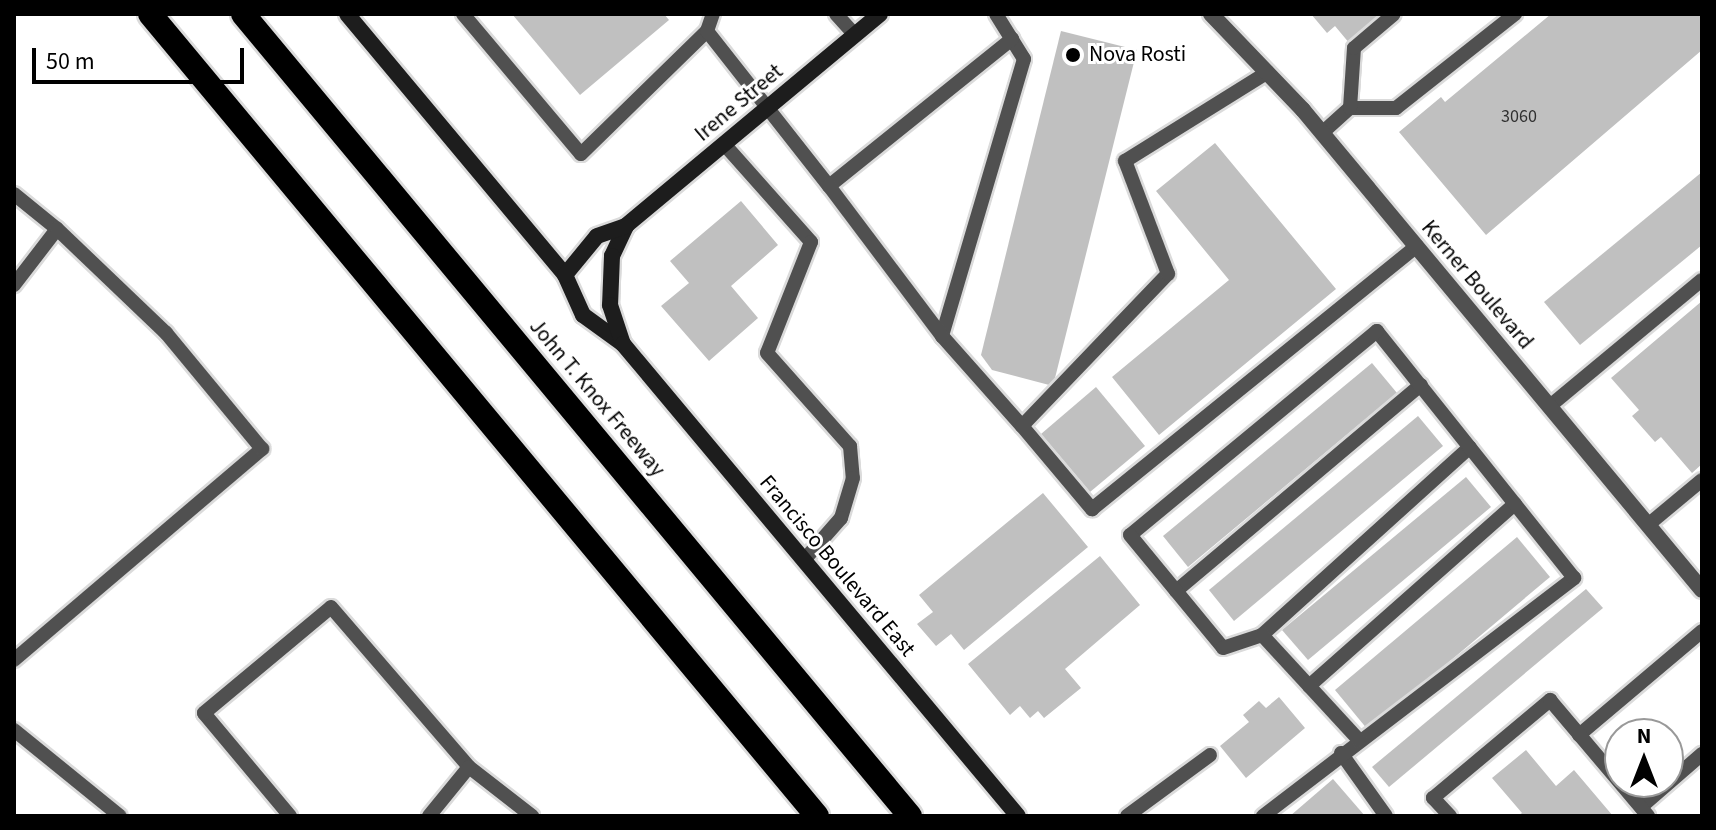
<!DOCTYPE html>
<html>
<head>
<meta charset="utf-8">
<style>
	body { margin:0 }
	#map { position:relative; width:1716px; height:830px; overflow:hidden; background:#fff; font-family:"Source Sans 3",sans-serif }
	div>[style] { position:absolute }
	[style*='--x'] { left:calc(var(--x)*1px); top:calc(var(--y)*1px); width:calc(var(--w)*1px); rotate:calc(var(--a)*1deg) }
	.building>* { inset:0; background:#c0c0c0 }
	.roads { filter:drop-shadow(2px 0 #dbdbdb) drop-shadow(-2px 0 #dbdbdb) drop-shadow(0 2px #dbdbdb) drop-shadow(0 -2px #dbdbdb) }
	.lane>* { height:14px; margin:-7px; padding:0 7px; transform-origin:7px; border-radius:7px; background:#505050 }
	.street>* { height:16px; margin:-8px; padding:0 8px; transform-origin:8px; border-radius:8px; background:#505050 }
	.secondary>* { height:16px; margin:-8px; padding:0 8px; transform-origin:8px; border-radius:8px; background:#1d1d1d }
	.highway>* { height:24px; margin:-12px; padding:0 12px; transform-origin:12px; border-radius:12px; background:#000 }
	.dots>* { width:22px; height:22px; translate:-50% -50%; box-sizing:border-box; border:4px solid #fff; border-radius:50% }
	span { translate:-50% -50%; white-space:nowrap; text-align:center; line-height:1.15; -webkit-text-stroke:6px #fff; paint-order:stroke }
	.number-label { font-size:18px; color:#303030 }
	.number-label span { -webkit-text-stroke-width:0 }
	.poi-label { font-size:22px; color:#000 }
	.left { translate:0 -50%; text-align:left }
	.street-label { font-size:22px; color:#000 }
	.frame { position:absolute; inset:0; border:16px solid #000; pointer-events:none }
	.north { position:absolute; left:1604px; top:718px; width:80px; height:80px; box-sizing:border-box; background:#fff; border:2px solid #999; border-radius:50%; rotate:0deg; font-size:22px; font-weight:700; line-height:32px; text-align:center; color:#000 }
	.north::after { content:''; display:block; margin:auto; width:28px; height:36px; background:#000; clip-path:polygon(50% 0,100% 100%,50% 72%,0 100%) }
	.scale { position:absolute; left:32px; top:48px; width:212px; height:36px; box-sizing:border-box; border:4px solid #000; border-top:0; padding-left:10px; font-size:24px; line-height:28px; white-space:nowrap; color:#000; -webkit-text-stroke:6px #fff; paint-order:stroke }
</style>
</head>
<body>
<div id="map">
	<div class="building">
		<div style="clip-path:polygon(512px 14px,664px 14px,669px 20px,580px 95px)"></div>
		<div style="clip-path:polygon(1311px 14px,1386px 14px,1350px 44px,1335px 26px,1327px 33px)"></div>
		<div style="clip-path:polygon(1551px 14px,1702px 14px,1702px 50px,1486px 235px,1399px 132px,1441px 97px,1445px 102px)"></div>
		<div style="clip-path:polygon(1061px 31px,1137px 50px,1053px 386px,992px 370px,981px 355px)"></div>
		<div style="clip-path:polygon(1215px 143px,1336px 289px,1159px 435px,1112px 377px,1229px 280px,1156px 191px)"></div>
		<div style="clip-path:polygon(1702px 172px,1702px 245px,1580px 345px,1544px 302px)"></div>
		<div style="clip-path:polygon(741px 201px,778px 245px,731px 286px,758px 318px,709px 361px,661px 306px,689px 283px,670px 261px)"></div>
		<div style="clip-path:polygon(1702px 301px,1702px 464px,1692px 473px,1661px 437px,1655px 442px,1632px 416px,1639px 410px,1611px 378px)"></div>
		<div style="clip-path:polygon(1372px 363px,1397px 393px,1188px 567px,1163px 536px)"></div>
		<div style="clip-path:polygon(1096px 387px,1145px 446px,1090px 492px,1041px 434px)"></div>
		<div style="clip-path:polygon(1418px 416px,1443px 446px,1234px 621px,1209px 590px)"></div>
		<div style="clip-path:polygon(1466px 477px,1491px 507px,1308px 660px,1282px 630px)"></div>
		<div style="clip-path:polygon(1043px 493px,1088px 547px,964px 650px,951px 634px,936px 646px,917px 624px,933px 612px,919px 595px)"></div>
		<div style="clip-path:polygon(1517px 537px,1550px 577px,1368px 730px,1335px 690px)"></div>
		<div style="clip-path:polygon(1100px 556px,1140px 605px,1065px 669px,1081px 688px,1044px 718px,1038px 711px,1030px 718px,1020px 706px,1010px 715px,968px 664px)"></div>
		<div style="clip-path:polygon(1586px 589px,1603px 608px,1389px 787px,1372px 767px)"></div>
		<div style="clip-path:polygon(1279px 697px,1305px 728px,1246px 778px,1220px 746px,1249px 722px,1243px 715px,1259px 701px,1266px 708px)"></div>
		<div style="clip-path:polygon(1526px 750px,1556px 786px,1574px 770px,1613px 816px,1518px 816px,1522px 813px,1492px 778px)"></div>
		<div style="clip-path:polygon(1333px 779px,1365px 816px,1290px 816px)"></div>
	</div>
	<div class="roads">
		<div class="lane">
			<div style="--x:463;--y:14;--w:183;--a:49.9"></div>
			<div style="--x:581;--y:154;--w:176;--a:-44.3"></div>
			<div style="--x:707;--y:31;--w:18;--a:-71"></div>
			<div style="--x:836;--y:14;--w:28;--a:48"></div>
			<div style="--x:996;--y:14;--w:53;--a:58.1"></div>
			<div style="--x:1024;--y:59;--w:289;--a:106.5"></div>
			<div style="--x:942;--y:336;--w:120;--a:48.4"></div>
			<div style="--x:1022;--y:426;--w:211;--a:-46.2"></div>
			<div style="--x:1168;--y:274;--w:121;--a:-110.8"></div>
			<div style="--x:1125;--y:161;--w:168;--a:-31.9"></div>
			<div style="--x:707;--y:31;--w:197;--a:51.8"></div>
			<div style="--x:829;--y:186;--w:235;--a:-38.8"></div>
			<div style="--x:1350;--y:108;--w:46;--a:0"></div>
			<div style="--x:1396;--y:108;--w:152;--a:-38.3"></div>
			<div style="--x:1322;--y:133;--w:38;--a:-42"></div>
			<div style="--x:1350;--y:108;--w:60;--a:-86.2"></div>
			<div style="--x:1354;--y:48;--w:52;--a:-40.4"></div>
			<div style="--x:724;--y:144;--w:131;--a:48.4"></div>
			<div style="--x:811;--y:242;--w:119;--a:111.6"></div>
			<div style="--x:767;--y:353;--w:125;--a:48.3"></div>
			<div style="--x:850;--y:446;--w:32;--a:85"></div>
			<div style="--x:853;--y:478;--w:42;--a:106.7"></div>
			<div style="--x:841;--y:518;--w:56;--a:131.4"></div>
			<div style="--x:829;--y:186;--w:188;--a:53"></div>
			<div style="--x:14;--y:194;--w:55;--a:39.1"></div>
			<div style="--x:57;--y:229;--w:71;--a:127.5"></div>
			<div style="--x:1550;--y:406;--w:197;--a:-39.7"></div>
			<div style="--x:1022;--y:426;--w:109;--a:49.9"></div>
			<div style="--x:1092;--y:509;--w:418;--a:-39"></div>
			<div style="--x:1648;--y:525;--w:70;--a:-39.8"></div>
			<div style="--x:1176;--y:591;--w:320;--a:-40.1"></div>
			<div style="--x:1262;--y:635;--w:280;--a:-42.1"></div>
			<div style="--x:14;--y:660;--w:326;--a:-40.4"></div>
			<div style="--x:262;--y:449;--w:151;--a:-129.6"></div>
			<div style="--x:166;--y:333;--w:151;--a:-136.3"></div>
			<div style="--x:1309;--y:686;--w:275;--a:-41.5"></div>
			<div style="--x:14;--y:730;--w:136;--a:39.1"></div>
			<div style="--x:1579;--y:735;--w:161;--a:-40.2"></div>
			<div style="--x:1341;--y:753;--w:77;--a:54.5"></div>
			<div style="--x:1641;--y:807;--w:81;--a:-41"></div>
			<div style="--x:290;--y:816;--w:134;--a:-129.9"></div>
			<div style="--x:204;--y:713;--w:165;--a:-39.8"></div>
			<div style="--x:331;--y:607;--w:211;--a:49.2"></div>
			<div style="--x:469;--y:767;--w:80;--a:37.9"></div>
			<div style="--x:429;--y:816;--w:63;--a:-50.8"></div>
			<div style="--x:1127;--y:816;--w:103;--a:-36.3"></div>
			<div style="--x:1263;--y:816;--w:392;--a:-37.4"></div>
			<div style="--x:1574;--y:578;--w:316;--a:-128.6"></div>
			<div style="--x:1377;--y:331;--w:320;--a:140.4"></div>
			<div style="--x:1130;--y:535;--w:146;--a:50.5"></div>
			<div style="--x:1223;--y:648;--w:41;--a:-18.4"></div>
			<div style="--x:1262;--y:635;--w:142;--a:47.3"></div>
			<div style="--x:1450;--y:816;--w:25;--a:-133"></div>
			<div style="--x:1433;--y:798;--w:153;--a:-39.9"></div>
			<div style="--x:1550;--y:700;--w:152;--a:49.8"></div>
		</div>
		<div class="street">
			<div style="--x:1211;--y:14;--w:133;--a:46.2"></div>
			<div style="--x:1303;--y:110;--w:624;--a:50.26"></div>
		</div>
		<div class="secondary">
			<div style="--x:347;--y:14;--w:340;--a:50.1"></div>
			<div style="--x:565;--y:275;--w:44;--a:65.8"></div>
			<div style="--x:583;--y:315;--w:49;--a:35.9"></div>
			<div style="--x:880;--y:14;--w:331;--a:140.2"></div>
			<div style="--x:626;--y:226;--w:33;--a:115"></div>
			<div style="--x:612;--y:256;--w:49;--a:92.3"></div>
			<div style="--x:610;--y:305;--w:41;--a:71.6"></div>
			<div style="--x:623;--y:344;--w:615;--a:50.08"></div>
			<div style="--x:565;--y:275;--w:50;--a:-50.6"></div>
			<div style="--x:597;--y:236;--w:31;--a:-19"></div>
		</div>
		<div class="highway">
			<div style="--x:150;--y:14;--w:1043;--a:50.25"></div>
			<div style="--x:243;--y:14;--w:1043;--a:50.25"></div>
		</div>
	</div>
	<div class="dots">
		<div style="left:1073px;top:55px;background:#000"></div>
	</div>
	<div class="number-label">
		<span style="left:1519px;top:117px">3060</span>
	</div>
	<div class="poi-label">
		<span class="left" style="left:1089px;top:55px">Nova Rosti</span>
	</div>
	<div class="street-label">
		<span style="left:739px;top:103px;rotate:-40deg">Irene Street</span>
		<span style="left:1477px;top:285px;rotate:50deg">Kerner Boulevard</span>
		<span style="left:597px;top:398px;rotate:50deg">John T. Knox Freeway</span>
		<span style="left:837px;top:566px;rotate:50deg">Francisco Boulevard East</span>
	</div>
	<div class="frame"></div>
	<div class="north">N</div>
	<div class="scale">50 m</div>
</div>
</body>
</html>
